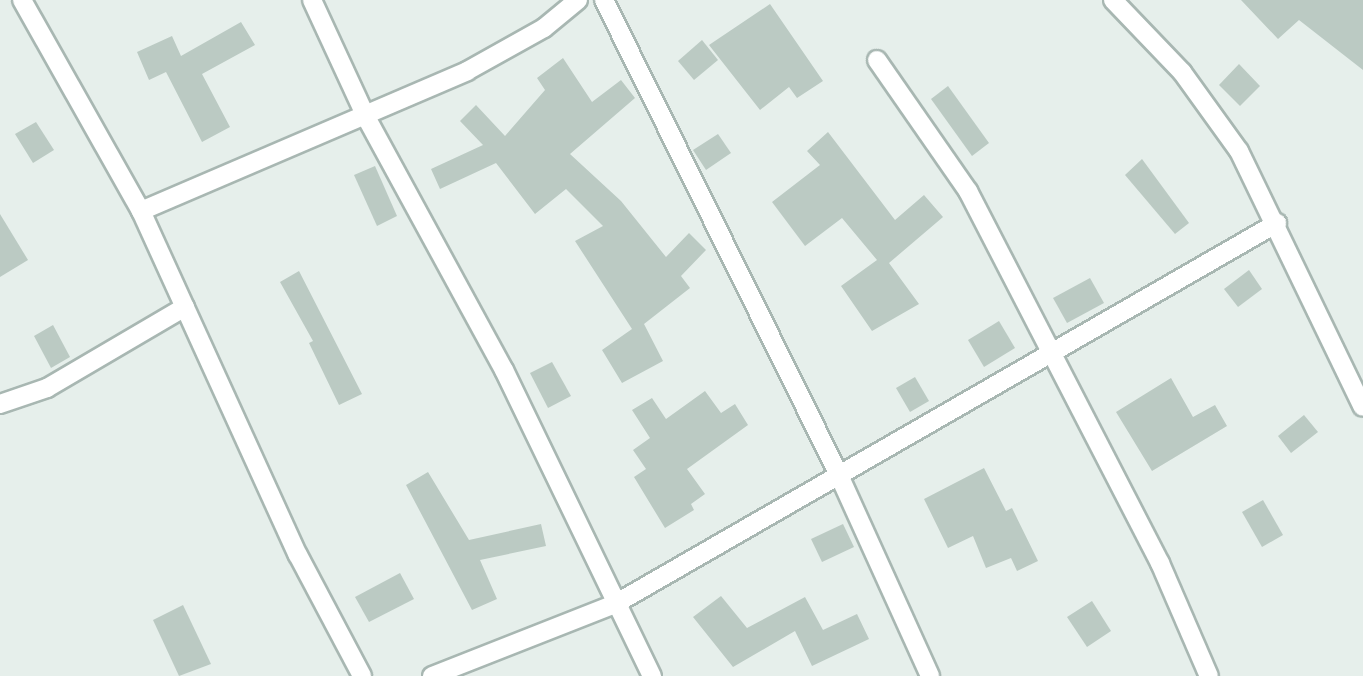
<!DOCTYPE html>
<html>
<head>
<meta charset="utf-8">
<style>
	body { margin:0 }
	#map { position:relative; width:1363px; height:676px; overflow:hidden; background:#e6efeb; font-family:Manrope,sans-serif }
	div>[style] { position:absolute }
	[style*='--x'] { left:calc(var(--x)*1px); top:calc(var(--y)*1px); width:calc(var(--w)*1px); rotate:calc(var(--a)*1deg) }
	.building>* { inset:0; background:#bbcac3 }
	.roads { filter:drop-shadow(2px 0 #a8b7b2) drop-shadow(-2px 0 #a8b7b2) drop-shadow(0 2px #a8b7b2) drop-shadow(0 -2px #a8b7b2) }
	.minor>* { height:18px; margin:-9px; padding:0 9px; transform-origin:9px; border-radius:9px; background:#fff }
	span { translate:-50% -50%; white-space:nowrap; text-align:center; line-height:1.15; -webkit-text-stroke:5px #f7fbf9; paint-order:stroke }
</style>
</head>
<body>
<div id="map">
	<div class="building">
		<div style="clip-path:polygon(1241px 0,1363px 0,1363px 70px,1299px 20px,1278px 39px)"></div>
		<div style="clip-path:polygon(770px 4px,823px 81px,797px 98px,789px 87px,760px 110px,709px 45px)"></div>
		<div style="clip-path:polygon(241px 22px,255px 45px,202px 74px,230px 127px,202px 142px,166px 72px,149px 80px,137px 52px,172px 36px,181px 56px)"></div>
		<div style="clip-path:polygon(702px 40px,718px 60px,694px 80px,678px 61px)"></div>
		<div style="clip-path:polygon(563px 58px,592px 102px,621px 80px,635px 98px,570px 154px,621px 201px,666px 257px,689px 233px,706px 250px,681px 276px,690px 288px,644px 324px,663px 361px,622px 383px,602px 350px,632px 329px,575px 241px,603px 226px,566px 189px,535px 214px,496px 163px,440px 189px,431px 169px,483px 145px,460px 121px,476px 105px,505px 136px,545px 90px,537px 78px)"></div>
		<div style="clip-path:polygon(1239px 64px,1260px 86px,1240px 106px,1219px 85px)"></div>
		<div style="clip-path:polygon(948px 86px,989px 143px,972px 156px,931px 99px)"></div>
		<div style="clip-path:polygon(36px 122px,54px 150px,33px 163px,15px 134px)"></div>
		<div style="clip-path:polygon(828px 132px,895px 220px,924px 195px,943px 217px,889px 263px,919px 304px,872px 331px,841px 286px,877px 260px,842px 218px,805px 246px,772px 202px,820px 165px,807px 151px)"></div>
		<div style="clip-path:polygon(718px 134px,731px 153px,706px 170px,693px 150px)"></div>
		<div style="clip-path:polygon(1142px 159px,1189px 223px,1175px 234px,1125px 175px)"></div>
		<div style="clip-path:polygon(375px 166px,397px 216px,377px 226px,354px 175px)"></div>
		<div style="clip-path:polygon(0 214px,28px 260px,0 277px)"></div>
		<div style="clip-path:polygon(1249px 270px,1262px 289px,1238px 307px,1224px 289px)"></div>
		<div style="clip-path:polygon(299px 271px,362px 394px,339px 405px,309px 343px,313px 341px,280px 282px)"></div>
		<div style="clip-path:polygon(1090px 278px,1104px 303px,1067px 323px,1053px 298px)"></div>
		<div style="clip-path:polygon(999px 321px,1015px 348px,984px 367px,968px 340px)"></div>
		<div style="clip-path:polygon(53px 325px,70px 357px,51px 368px,34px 336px)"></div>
		<div style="clip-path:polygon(552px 362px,571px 396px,548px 408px,530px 373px)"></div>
		<div style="clip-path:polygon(915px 377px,929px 401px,910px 412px,896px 388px)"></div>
		<div style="clip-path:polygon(1171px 378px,1193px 417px,1215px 405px,1227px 426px,1152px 471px,1116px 412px)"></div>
		<div style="clip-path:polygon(705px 391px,721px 413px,735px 404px,748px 425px,687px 469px,705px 494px,691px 504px,694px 510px,665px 528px,634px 477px,646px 469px,633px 450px,650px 438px,632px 410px,652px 398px,666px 419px)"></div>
		<div style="clip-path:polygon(1304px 415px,1318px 432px,1291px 453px,1278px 436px)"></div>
		<div style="clip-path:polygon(984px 468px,1006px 511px,1012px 508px,1038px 561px,1017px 571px,1011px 558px,986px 568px,973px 536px,948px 548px,924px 499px)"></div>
		<div style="clip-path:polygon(428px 472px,469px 540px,541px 524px,546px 546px,480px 560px,497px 599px,472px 610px,406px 485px)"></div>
		<div style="clip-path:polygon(1263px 500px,1283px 535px,1262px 547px,1242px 512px)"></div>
		<div style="clip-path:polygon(843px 524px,854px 547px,822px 562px,811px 539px)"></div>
		<div style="clip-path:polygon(400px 573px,414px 599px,369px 622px,355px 597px)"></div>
		<div style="clip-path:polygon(721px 596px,747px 628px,805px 597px,823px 630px,857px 614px,869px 639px,812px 666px,795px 631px,733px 667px,693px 617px)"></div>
		<div style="clip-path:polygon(1092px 601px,1111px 631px,1087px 647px,1067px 617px)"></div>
		<div style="clip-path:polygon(183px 605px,211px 664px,179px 676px,153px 620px)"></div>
	</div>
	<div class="roads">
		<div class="minor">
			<div style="--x:22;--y:0;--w:242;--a:60.6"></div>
			<div style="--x:141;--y:211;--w:378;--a:65.5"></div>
			<div style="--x:298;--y:555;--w:137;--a:62.1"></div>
			<div style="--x:312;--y:0;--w:129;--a:65.2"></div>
			<div style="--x:366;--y:117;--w:288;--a:61.4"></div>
			<div style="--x:504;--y:370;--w:340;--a:64.2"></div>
			<div style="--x:604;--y:0;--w:528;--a:63.68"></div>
			<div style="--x:838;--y:473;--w:223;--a:65.6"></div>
			<div style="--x:1113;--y:0;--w:100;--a:46.2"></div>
			<div style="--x:1182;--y:72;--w:97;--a:54.2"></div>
			<div style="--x:1239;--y:151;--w:284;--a:64.2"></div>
			<div style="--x:877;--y:60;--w:160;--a:55.2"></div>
			<div style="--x:968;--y:191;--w:419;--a:62.7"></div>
			<div style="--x:1160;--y:563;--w:123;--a:66.6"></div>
			<div style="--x:141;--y:211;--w:355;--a:-23.2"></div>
			<div style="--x:467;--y:71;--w:88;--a:-29.2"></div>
			<div style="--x:544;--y:28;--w:44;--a:-39.5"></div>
			<div style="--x:0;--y:404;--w:50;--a:-18.8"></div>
			<div style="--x:47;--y:388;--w:160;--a:-30.4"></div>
			<div style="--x:432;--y:676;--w:197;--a:-21.5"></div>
			<div style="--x:615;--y:604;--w:764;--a:-29.92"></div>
		</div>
	</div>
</div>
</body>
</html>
